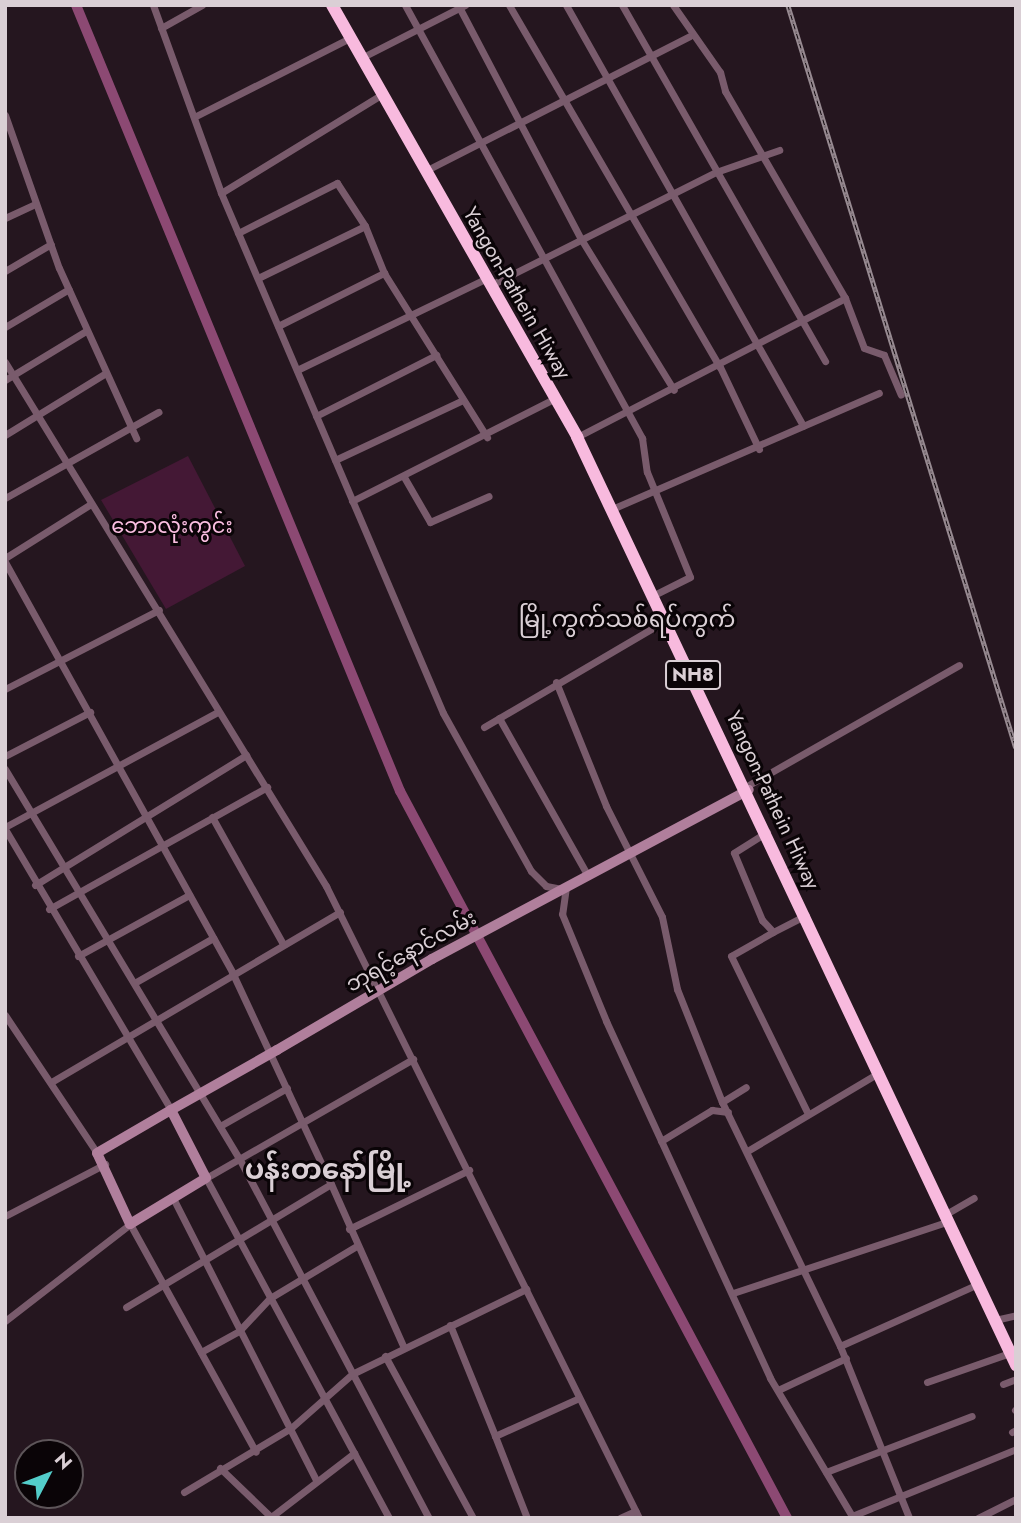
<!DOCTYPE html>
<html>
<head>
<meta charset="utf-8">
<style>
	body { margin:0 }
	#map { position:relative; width:1021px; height:1523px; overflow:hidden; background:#25161f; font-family:Jost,"Noto Sans Myanmar",sans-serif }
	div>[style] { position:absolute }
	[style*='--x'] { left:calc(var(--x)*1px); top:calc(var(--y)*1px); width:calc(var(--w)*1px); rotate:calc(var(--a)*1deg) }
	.green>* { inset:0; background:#441835 }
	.river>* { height:10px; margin:-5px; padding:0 5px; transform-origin:5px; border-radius:5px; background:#8c4973 }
	.street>* { height:7px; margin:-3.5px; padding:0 3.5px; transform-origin:3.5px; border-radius:3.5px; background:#795b6c }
	.secondary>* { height:10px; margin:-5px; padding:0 5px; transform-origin:5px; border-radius:5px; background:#b07f9c }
	.highway>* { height:12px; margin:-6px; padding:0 6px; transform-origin:6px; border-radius:6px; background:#f8bade }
	.rail>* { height:4.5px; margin-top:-2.25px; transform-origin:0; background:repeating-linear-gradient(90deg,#0a0407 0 5px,#978a91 0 10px); box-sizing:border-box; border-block:2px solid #978a91 }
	span { translate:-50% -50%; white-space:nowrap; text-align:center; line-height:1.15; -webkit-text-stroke:6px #0a0407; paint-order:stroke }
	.shield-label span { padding:2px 5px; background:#0a0407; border:2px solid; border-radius:5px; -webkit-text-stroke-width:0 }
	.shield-label { font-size:19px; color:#dacfd5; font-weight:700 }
	.street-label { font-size:21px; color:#dacfd5 }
	.park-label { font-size:21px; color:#fbbfe2 }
	.quarter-label { font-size:24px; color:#dacfd5 }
	.district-label { font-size:28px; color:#dacfd5; font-weight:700 }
	.frame { position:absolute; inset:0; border:7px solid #dacfd5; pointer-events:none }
	.north { position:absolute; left:14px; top:1439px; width:70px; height:70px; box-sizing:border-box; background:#0a0407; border:2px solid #5d5559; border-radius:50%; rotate:48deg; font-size:19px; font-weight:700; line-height:28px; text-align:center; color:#dacfd5 }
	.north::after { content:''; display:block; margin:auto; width:24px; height:32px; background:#53cdca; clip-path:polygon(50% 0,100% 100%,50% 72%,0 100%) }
</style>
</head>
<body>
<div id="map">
	<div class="green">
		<div style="clip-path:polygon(188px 456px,245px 566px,166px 609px,101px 500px)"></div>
	</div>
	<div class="river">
		<div style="--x:76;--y:5;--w:850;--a:67.6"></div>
		<div style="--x:400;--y:791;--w:824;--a:61.97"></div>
	</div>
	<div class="street">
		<div style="--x:153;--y:5;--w:200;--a:70.1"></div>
		<div style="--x:221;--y:193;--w:565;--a:66.88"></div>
		<div style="--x:443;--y:713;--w:181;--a:60.9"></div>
		<div style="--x:531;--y:871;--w:21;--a:45"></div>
		<div style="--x:546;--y:886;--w:16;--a:11"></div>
		<div style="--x:405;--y:5;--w:494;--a:61.3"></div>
		<div style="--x:642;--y:438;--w:34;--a:82"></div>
		<div style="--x:647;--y:472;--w:113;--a:67.7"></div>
		<div style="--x:690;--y:577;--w:40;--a:153.4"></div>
		<div style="--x:458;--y:5;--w:264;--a:62.3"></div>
		<div style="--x:581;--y:239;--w:177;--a:58.4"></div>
		<div style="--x:509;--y:5;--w:419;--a:59.8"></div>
		<div style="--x:720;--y:367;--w:91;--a:64.6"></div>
		<div style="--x:566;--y:5;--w:483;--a:60.6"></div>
		<div style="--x:622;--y:5;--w:410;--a:60.3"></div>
		<div style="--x:673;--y:5;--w:82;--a:55"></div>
		<div style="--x:720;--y:72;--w:20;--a:75"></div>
		<div style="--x:725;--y:91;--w:239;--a:59.9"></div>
		<div style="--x:845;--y:298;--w:53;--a:69.2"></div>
		<div style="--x:864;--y:348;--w:21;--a:19"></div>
		<div style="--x:884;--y:355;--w:43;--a:67"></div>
		<div style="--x:161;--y:28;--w:47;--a:-29.3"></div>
		<div style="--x:361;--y:58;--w:117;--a:-27"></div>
		<div style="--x:5;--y:115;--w:162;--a:70.6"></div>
		<div style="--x:59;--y:268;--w:187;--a:65.6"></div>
		<div style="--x:194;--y:117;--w:175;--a:-26.9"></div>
		<div style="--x:425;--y:171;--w:297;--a:-27"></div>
		<div style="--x:221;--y:193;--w:188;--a:-31.5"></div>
		<div style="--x:5;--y:218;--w:33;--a:-25"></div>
		<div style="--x:238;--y:233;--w:111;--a:-26.8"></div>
		<div style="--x:337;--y:183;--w:51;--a:56.9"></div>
		<div style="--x:365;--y:226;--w:51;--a:68"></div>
		<div style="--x:384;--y:273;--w:194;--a:57.9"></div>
		<div style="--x:5;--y:271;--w:53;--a:-30.4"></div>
		<div style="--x:258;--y:278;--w:119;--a:-25.9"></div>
		<div style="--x:491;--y:285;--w:252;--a:-26.7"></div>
		<div style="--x:716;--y:172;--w:67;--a:-19.2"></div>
		<div style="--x:278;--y:326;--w:119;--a:-26.6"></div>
		<div style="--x:5;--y:327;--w:74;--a:-30.7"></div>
		<div style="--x:5;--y:362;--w:615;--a:58.51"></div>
		<div style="--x:326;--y:886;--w:705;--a:63.65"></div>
		<div style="--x:297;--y:370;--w:211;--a:-25.8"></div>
		<div style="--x:5;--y:380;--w:95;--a:-31.2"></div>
		<div style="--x:316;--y:416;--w:135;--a:-26.9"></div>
		<div style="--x:5;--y:435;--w:116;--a:-31.6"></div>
		<div style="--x:577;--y:437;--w:302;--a:-27.4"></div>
		<div style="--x:335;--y:460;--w:141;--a:-25.1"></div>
		<div style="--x:404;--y:477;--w:52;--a:60"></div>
		<div style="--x:430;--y:522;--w:64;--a:-23.8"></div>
		<div style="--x:5;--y:498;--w:176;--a:-29.3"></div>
		<div style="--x:352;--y:501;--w:229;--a:-26.8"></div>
		<div style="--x:612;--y:509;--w:291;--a:-23.5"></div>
		<div style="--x:5;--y:558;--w:99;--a:-32.2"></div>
		<div style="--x:5;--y:562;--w:469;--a:61"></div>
		<div style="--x:232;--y:972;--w:234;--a:65"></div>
		<div style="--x:331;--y:1184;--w:239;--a:149"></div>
		<div style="--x:556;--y:682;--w:134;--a:68"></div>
		<div style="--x:606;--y:806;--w:124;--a:63.2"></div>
		<div style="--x:662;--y:917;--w:74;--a:78.2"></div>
		<div style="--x:677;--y:989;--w:122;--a:68.3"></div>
		<div style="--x:722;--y:1102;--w:271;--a:64.2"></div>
		<div style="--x:840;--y:1346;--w:185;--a:68.1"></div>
		<div style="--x:5;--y:689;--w:173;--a:-27.2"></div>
		<div style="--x:499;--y:718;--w:181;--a:60.6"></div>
		<div style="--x:484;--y:727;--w:210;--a:-30.4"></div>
		<div style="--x:5;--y:756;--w:96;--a:-27.4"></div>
		<div style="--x:5;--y:769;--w:456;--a:59"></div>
		<div style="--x:240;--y:1160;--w:405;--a:62.2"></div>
		<div style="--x:747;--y:786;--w:244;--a:-29.7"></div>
		<div style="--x:212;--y:817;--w:145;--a:60.8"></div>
		<div style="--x:5;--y:827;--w:242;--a:-28.4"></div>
		<div style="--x:5;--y:829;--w:326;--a:59.4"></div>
		<div style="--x:767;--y:832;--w:39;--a:148"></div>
		<div style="--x:734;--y:853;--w:73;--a:67.3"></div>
		<div style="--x:762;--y:920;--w:16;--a:47"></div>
		<div style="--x:773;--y:932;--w:37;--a:-27"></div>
		<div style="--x:35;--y:885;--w:248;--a:-31.6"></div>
		<div style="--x:566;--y:887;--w:27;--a:98"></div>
		<div style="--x:562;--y:914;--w:116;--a:67.6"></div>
		<div style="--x:606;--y:1021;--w:393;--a:65.3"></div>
		<div style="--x:770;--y:1378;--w:163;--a:59.3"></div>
		<div style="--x:49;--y:909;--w:250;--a:-29.2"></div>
		<div style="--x:773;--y:932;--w:48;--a:150.3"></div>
		<div style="--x:731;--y:956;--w:174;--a:64"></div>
		<div style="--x:78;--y:956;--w:127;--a:-28.8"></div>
		<div style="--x:136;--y:982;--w:89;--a:-29.7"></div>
		<div style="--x:5;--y:1015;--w:166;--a:56.3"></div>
		<div style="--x:53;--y:1081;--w:333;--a:-30.5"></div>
		<div style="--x:722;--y:1102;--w:28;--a:-32"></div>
		<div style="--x:220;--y:1126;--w:77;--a:-29.6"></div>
		<div style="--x:661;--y:1141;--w:60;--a:-31.3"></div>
		<div style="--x:712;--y:1110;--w:16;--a:7"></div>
		<div style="--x:749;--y:1150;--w:152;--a:-30.8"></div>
		<div style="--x:331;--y:1184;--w:177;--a:66"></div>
		<div style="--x:173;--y:1198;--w:316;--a:63.1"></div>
		<div style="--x:946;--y:1214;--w:32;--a:-30"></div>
		<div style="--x:5;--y:1216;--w:113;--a:-27.5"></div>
		<div style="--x:349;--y:1229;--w:134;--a:-26.2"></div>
		<div style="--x:733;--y:1293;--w:228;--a:-18.4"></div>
		<div style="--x:995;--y:1320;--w:22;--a:-13"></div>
		<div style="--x:5;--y:1321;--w:158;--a:-37.8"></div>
		<div style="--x:130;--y:1224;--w:260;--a:61.1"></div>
		<div style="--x:450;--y:1325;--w:120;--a:67.9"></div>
		<div style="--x:495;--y:1436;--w:92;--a:-24.3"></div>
		<div style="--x:840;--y:1346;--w:151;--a:-24.2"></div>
		<div style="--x:201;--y:1352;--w:43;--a:-28.9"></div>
		<div style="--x:239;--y:1331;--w:45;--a:-46.8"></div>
		<div style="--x:270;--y:1298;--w:99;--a:-31"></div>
		<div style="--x:385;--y:1356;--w:184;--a:61.5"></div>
		<div style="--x:927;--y:1382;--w:88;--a:-19.3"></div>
		<div style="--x:1003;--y:1384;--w:14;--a:-21"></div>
		<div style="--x:778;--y:1390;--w:75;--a:-25.2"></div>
		<div style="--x:1015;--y:1410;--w:1;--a:-45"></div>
		<div style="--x:1012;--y:1432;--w:4;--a:-27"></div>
		<div style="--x:495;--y:1436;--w:88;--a:68.7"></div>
		<div style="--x:220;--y:1468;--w:71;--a:43.9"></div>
		<div style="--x:271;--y:1517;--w:105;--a:-37.6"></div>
		<div style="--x:826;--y:1472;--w:156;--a:-21"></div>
		<div style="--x:184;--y:1492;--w:125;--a:-30.9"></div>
		<div style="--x:291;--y:1428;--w:81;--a:-41.5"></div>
		<div style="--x:352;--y:1374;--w:194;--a:-26"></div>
		<div style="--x:852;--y:1516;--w:177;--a:-22.2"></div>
		<div style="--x:389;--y:1518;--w:386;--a:-118.3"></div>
		<div style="--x:206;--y:1178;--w:239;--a:-29.9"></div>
		<div style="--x:620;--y:1518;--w:17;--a:-25"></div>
		<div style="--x:978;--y:1518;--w:42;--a:-26.6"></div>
	</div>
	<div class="secondary">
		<div style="--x:171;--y:1110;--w:76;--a:62.8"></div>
		<div style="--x:206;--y:1178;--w:89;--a:148.8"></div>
		<div style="--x:130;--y:1224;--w:78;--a:-114.9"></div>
		<div style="--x:97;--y:1153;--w:86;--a:-30.2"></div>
		<div style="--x:171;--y:1110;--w:122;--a:-29.5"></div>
		<div style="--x:277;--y:1050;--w:180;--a:-30.4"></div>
		<div style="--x:432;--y:959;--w:359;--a:-28.1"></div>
	</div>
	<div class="highway">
		<div style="--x:332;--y:5;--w:497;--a:60.4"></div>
		<div style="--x:577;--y:437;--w:1027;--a:64.68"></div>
	</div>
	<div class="rail">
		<div style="--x:788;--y:5;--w:777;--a:72.94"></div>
	</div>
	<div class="shield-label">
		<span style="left:693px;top:675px">NH8</span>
	</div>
	<div class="street-label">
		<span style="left:517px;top:293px;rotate:60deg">Yangon-Pathein Hiway</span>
		<span style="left:773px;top:800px;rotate:65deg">Yangon-Pathein Hiway</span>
		<span style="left:411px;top:951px;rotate:-29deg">ဘုရင့်နောင်လမ်း</span>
	</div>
	<div class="park-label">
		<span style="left:172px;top:526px">ဘောလုံးကွင်း</span>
	</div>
	<div class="quarter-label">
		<span style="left:627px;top:619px">မြို့ကွက်သစ်ရပ်ကွက်</span>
	</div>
	<div class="district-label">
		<span style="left:328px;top:1170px">ပန်းတနော်မြို့</span>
	</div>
	<div class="frame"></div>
	<div class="north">N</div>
</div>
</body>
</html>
